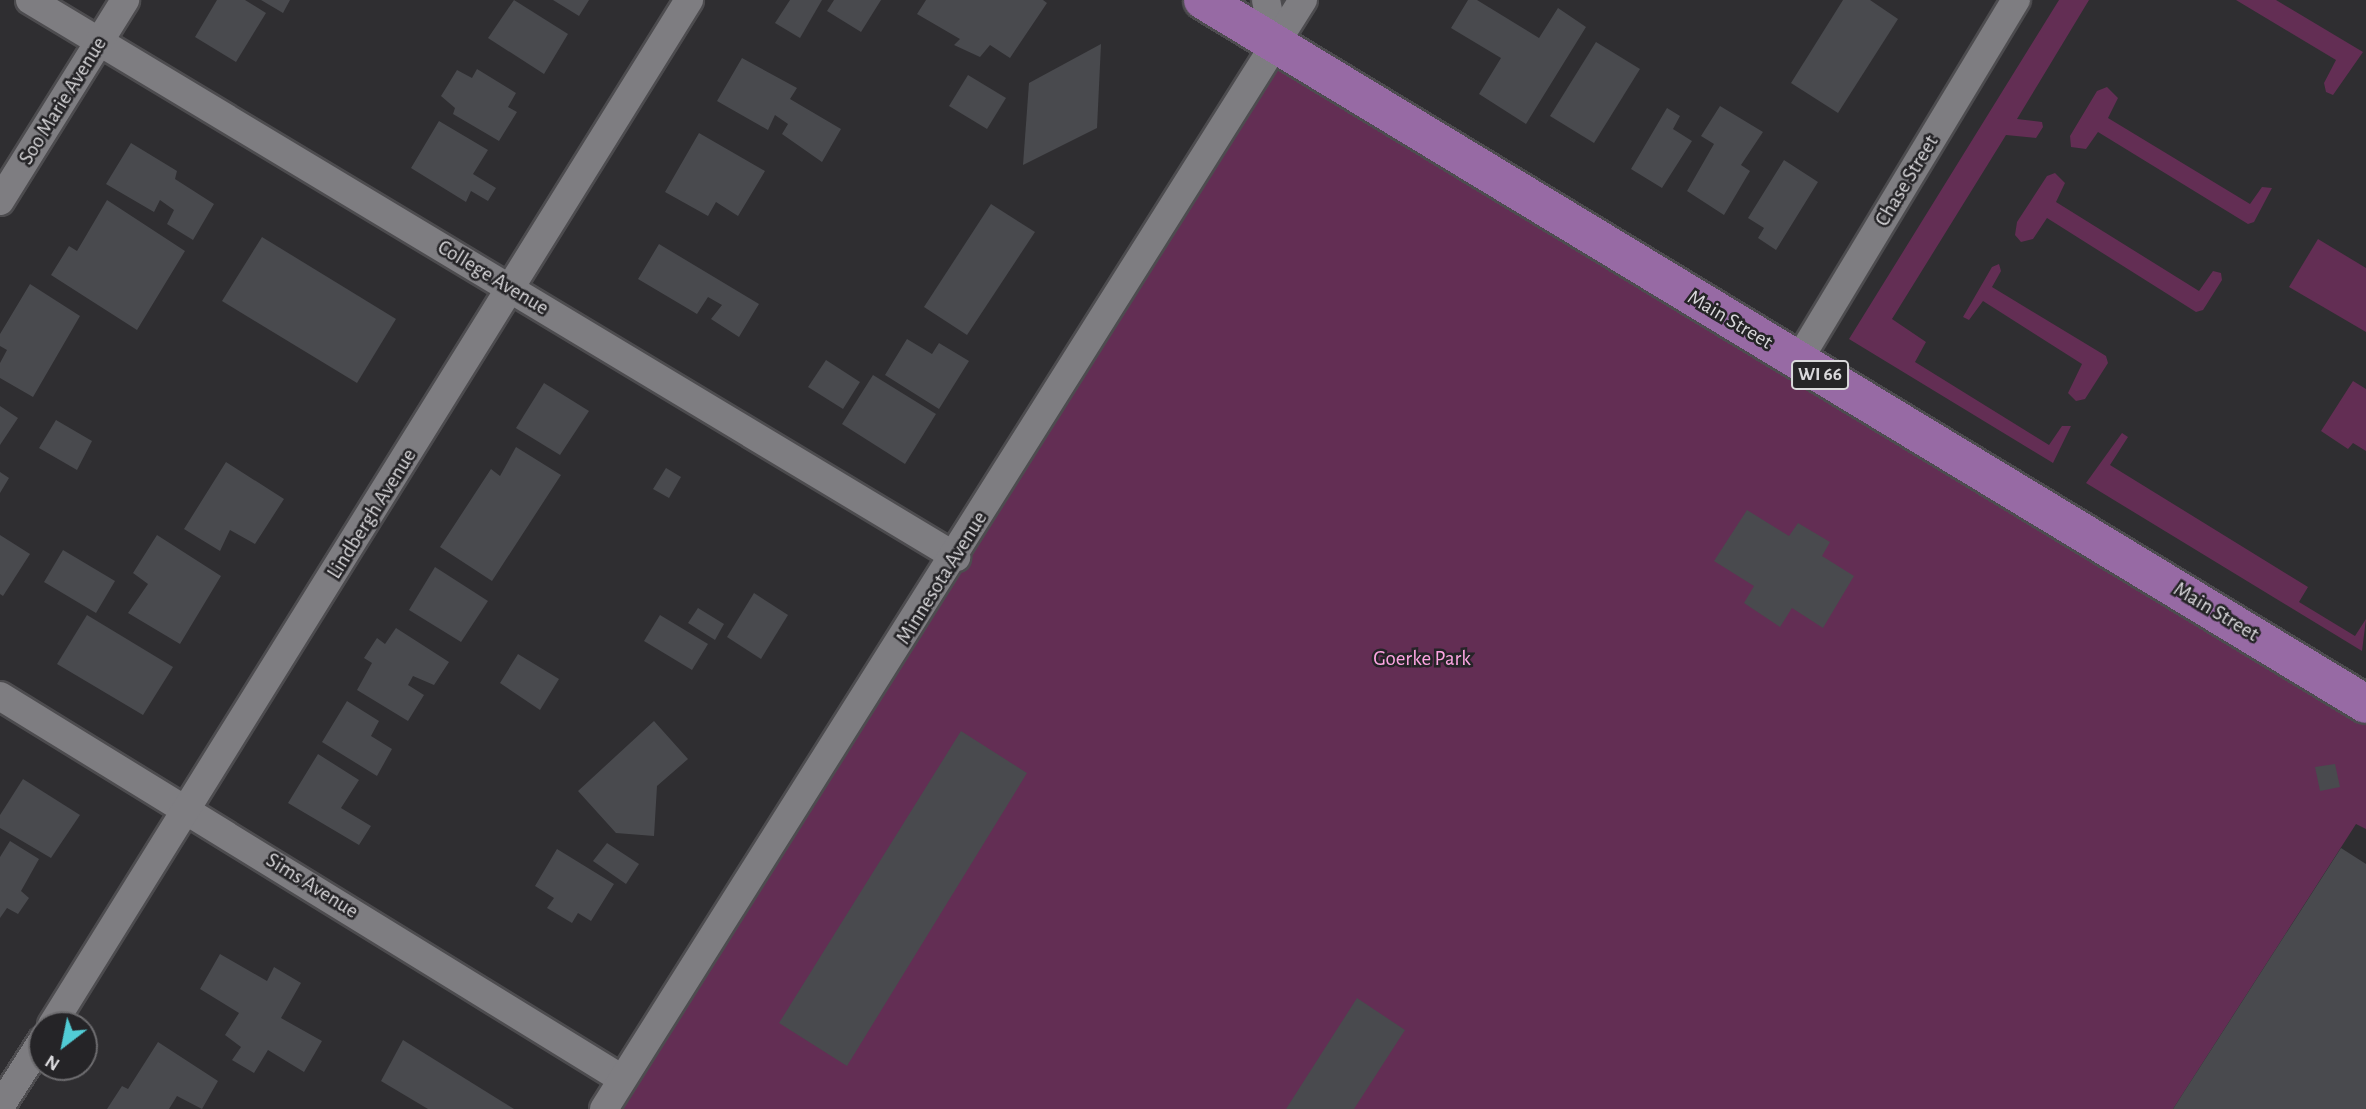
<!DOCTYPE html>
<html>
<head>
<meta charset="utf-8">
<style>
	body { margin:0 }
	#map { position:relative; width:2366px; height:1109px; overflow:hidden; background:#2f2e31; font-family:"Alegreya Sans",sans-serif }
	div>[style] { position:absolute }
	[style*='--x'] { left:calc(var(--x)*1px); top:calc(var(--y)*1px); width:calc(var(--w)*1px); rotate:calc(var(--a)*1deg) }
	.green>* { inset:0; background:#632e54 }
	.building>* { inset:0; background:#494a4e }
	.roads { filter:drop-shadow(2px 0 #4d4c4f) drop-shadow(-2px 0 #4d4c4f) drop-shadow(0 2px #4d4c4f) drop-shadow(0 -2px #4d4c4f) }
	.street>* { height:28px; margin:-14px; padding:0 14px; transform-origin:14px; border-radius:14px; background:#7e7d81 }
	.primary>* { height:38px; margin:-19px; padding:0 19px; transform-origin:19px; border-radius:19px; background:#976aa4 }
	span { translate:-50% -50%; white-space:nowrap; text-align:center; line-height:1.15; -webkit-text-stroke:5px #252427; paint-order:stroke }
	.shield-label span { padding:2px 5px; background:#252427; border:2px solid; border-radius:5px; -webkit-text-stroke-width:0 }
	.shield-label { font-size:19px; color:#d9d8db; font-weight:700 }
	.street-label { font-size:21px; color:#d9d8db }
	.park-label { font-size:21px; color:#fea6e3 }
	.north { position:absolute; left:28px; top:1011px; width:70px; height:70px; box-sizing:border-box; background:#252427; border:2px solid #6d6c6f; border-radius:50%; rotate:212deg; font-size:19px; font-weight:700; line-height:28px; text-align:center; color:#d9d8db }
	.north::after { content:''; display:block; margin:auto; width:24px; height:32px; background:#51ccd5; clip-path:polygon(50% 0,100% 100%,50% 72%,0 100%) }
</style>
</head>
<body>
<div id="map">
	<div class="green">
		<div style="clip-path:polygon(2059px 0,2089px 0,2017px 119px,2042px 122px,2043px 127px,2036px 138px,2006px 135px,1892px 319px,1926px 342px,1915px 362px,2049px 445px,2062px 426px,2071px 426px,2053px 463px,1849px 339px)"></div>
		<div style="clip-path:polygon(2236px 0,2276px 0,2363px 52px,2333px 95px,2326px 92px,2324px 83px,2336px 60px)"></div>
		<div style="clip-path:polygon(1275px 45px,2366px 703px,2366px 829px,2356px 824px,2173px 1109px,604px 1109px)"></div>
		<div style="clip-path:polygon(2107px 87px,2118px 98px,2108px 118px,2250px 204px,2262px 187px,2272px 188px,2254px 222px,2248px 224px,2098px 132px,2086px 149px,2071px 147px,2070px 136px,2097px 91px)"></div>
		<div style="clip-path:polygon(2055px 173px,2065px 183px,2056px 202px,2199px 291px,2213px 271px,2221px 273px,2222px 280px,2203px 310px,2196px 312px,2047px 218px,2033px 239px,2021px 242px,2015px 235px,2017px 222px,2047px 176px)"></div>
		<div style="clip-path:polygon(2318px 239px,2366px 268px,2366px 332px,2289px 287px)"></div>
		<div style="clip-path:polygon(1999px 264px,2001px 271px,1992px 287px,2106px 356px,2108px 363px,2085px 399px,2076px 401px,2068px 393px,2082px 364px,1983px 301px,1969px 320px,1963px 317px,1992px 267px)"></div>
		<div style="clip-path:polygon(2353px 381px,2366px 389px,2366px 451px,2353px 443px,2348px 449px,2321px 431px)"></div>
		<div style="clip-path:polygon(2122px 433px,2128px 437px,2110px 465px,2308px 587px,2299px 602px,2355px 636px,2366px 619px,2362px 651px,2086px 483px)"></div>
	</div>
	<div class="building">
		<div style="clip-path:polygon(217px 0,245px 0,266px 13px,236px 62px,195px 37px)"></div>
		<div style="clip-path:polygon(261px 0,290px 0,283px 13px)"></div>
		<div style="clip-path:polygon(514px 0,568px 34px,544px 74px,488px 38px)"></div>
		<div style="clip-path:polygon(553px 0,589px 0,579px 16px)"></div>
		<div style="clip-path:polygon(790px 0,822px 0,800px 38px,775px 23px)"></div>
		<div style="clip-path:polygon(834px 0,881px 0,861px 32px,827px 11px)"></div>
		<div style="clip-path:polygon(926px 0,1043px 0,1047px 3px,1010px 58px,990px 45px,980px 57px,954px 45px,960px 39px,917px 14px)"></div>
		<div style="clip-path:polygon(1468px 0,1477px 0,1539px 38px,1558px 8px,1586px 27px,1526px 124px,1479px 94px,1501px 58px,1451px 28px)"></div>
		<div style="clip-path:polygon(1843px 0,1870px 0,1898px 19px,1838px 113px,1791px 83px)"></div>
		<div style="clip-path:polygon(1596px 42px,1640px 69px,1594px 143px,1550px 116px)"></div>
		<div style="clip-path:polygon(1101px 44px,1097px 128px,1023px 165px,1029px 83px)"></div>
		<div style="clip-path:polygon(742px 58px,797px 88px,790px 99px,841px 129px,822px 162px,782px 134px,788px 124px,775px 115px,768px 130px,717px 101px)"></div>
		<div style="clip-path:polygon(477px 69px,516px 93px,508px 107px,517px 112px,499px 141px,453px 114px,455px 108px,441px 96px,457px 70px,472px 78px)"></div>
		<div style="clip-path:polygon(968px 75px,1006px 98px,987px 129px,949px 106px)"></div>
		<div style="clip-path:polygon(1720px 106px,1763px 132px,1741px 165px,1750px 171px,1724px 215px,1687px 191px,1714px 144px,1701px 136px)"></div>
		<div style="clip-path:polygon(1667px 108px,1680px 116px,1673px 129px,1692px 141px,1662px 188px,1631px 169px)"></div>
		<div style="clip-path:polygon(439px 121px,488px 150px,473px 174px,496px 188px,488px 201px,471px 191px,466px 202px,411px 168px)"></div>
		<div style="clip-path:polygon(699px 133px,765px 171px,738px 216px,716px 202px,708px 216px,665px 192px)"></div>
		<div style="clip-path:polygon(131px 143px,177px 171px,175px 179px,214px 204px,193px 240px,167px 224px,174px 210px,160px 200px,154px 212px,106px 184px)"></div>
		<div style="clip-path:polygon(1784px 160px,1818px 182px,1776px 250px,1758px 238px,1764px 228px,1748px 218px)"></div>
		<div style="clip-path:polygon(107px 200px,185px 251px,137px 330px,51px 275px,69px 246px,77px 251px)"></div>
		<div style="clip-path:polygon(991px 204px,1035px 232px,967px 335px,924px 307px)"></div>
		<div style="clip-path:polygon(262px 237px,396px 319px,357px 383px,222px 301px)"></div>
		<div style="clip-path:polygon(659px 244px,759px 304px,739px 337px,711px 319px,722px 305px,708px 297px,697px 314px,638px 279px)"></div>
		<div style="clip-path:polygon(30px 284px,80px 316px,33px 397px,0 378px,0 363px,7px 350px,0 346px,0 334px)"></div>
		<div style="clip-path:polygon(907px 339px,932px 354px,939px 343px,969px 361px,939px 409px,885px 375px)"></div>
		<div style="clip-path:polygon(826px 360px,860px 382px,843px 409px,808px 387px)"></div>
		<div style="clip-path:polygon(873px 375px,936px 414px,905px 464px,842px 424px)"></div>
		<div style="clip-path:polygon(544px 383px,589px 411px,560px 455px,516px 428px)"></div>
		<div style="clip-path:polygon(0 406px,18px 418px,0 445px)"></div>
		<div style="clip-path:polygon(56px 420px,92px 441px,77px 470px,39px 448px)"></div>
		<div style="clip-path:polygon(516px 447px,561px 475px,492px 581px,440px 547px,491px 469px,500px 476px)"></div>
		<div style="clip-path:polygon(226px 462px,284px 499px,255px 544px,230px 530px,220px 551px,184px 529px)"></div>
		<div style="clip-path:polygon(666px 468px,681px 477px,669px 498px,653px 489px)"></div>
		<div style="clip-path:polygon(0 472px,9px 478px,0 493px)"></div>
		<div style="clip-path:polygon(1747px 510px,1789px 536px,1798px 523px,1830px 542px,1822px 556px,1854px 576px,1823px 628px,1792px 608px,1780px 627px,1744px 603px,1754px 586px,1714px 561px)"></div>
		<div style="clip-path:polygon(0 535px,30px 554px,3px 596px,0 594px)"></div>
		<div style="clip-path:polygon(157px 535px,221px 576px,180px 644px,128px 613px,148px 584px,133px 573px)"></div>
		<div style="clip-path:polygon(63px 550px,115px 581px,96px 613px,44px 582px)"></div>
		<div style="clip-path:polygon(435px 567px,488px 601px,461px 642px,409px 610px)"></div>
		<div style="clip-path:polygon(754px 593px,788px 615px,761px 659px,727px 637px)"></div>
		<div style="clip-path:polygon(698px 608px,724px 624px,715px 640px,688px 623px)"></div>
		<div style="clip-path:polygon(87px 615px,173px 667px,143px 715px,57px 664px)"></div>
		<div style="clip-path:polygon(660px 615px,708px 644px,692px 670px,644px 641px)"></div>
		<div style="clip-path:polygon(396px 628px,449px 662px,434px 685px,413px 676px,408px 685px,424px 695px,408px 721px,357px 690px,372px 663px,364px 658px,377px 638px,385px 644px)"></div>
		<div style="clip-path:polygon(518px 654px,559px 679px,540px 710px,500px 683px)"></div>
		<div style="clip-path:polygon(347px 701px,379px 721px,371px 736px,392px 749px,377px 776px,322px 742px)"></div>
		<div style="clip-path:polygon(654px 721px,688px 759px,657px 786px,654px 836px,616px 833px,578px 791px)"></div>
		<div style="clip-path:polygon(961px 731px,1027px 773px,847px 1066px,779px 1023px)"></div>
		<div style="clip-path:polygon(318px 754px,359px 780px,341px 808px,371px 826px,359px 845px,288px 803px)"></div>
		<div style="clip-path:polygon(2335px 764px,2340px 787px,2320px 791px,2315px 767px)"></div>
		<div style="clip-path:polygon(23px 779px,80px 815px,51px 858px,0 828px,0 815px)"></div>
		<div style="clip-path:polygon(10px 841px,39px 859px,21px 891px,29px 898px,18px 914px,7px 908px,0 918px,0 857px)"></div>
		<div style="clip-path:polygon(607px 843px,639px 864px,626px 884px,593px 861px)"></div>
		<div style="clip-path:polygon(2341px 848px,2366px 864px,2366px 1109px,2173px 1109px)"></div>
		<div style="clip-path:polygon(557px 849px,614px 884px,591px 921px,578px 913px,572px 923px,547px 908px,554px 898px,535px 886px)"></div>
		<div style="clip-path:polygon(220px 954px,267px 981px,274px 967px,301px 983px,281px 1018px,322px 1041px,304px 1072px,268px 1050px,254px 1073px,232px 1060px,241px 1047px,225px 1035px,239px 1013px,200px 989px)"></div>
		<div style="clip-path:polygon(1357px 998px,1405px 1030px,1354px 1109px,1286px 1109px)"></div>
		<div style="clip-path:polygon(403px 1040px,514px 1109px,428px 1109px,381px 1081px)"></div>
		<div style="clip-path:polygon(158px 1042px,218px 1081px,202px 1109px,177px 1096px,169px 1109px,107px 1109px,122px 1086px,128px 1089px)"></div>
	</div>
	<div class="roads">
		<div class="street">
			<div style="--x:30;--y:0;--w:1081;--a:31.03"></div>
			<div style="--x:1266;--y:0;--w:46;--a:78.7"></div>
			<div style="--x:0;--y:201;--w:237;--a:-58.1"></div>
			<div style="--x:1798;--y:361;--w:422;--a:-58.9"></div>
			<div style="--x:0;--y:696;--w:730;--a:31.62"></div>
			<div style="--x:52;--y:1025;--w:1207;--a:-58.14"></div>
			<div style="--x:0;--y:1107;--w:78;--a:-57.5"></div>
			<div style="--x:604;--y:1109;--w:1311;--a:-57.78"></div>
		</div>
		<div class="primary">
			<div style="--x:1203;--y:0;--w:1359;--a:31.19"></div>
		</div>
	</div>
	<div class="shield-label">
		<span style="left:1820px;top:375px">WI 66</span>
	</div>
	<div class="street-label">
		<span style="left:63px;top:101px;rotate:-58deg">Soo Marie Avenue</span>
		<span style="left:1907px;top:181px;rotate:-59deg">Chase Street</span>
		<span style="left:493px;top:278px;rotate:31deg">College Avenue</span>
		<span style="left:1730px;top:320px;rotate:31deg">Main Street</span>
		<span style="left:372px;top:514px;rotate:-58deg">Lindbergh Avenue</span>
		<span style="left:942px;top:578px;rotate:-58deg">Minnesota Avenue</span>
		<span style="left:2216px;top:612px;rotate:31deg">Main Street</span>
		<span style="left:312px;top:886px;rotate:32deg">Sims Avenue</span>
	</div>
	<div class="park-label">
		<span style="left:1422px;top:659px">Goerke Park</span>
	</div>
	<div class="north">N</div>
</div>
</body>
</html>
